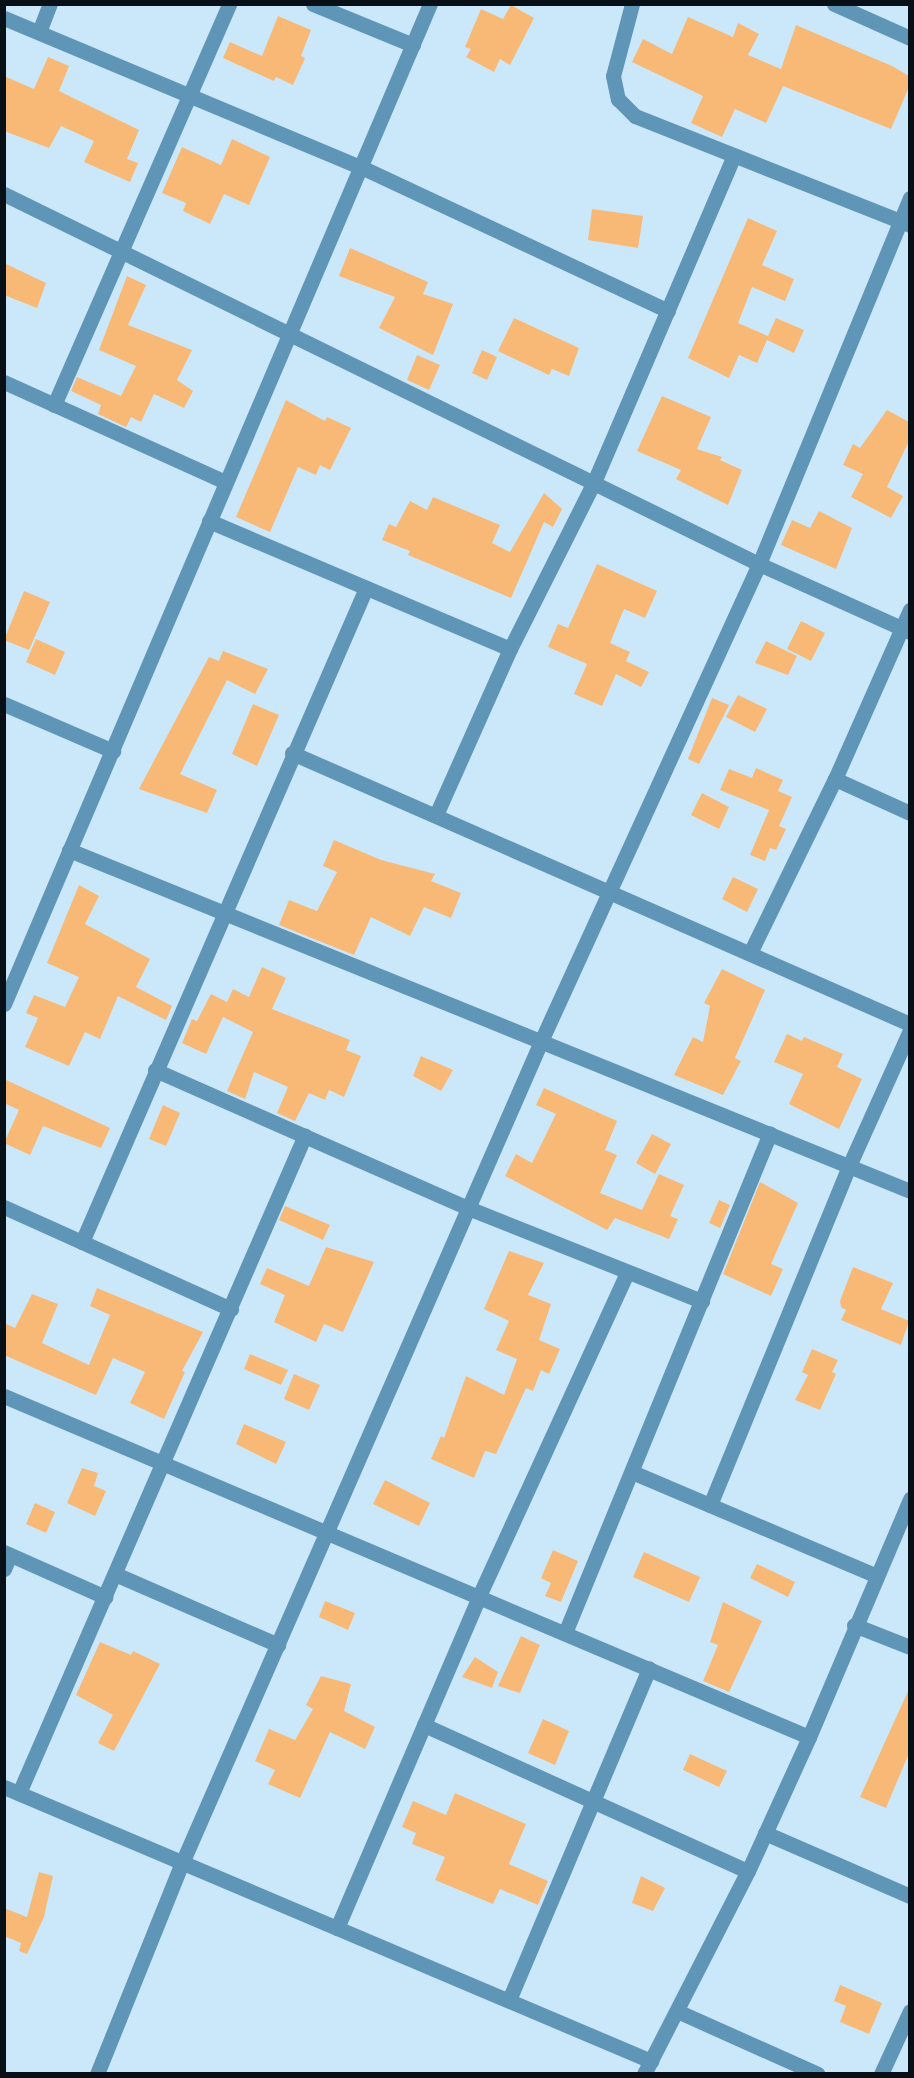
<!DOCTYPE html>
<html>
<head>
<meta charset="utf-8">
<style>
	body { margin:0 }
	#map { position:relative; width:914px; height:2078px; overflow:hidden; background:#cbe8fb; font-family:"Asap Condensed",sans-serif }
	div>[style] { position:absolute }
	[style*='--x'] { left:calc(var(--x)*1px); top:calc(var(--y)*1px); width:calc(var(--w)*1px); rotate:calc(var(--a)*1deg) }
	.building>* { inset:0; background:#f8b977 }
	.minor>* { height:15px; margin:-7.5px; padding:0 7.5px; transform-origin:7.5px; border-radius:7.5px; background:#5f95b7 }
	span { translate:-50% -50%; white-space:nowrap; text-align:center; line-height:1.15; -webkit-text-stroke:6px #fff; paint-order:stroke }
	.frame { position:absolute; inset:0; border:6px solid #061016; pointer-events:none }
</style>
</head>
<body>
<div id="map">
	<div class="building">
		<div style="clip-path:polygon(511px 5px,534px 18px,510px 65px,500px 59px,494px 72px,466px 57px,471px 49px,465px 47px,481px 9px,503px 19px)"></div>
		<div style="clip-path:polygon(278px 16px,311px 30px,301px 56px,305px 58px,293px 85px,276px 77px,274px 81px,223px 58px,230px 42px,262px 56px)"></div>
		<div style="clip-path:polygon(688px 17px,733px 37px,738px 23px,759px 34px,748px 55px,781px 69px,796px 25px,892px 66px,909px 76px,909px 87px,891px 129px,783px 86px,766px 123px,735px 109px,722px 137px,691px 123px,703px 96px,632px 62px,643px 39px,672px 54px)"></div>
		<div style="clip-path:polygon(48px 57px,69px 66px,59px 91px,139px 130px,127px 159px,138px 163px,130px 182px,84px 162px,94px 141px,61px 126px,49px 148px,4px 131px,4px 76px,34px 89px)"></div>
		<div style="clip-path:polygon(232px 139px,270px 157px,249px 205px,224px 194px,210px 224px,183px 211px,186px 203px,162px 193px,182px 147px,221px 165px)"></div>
		<div style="clip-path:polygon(592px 209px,643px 216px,638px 248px,588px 240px)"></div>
		<div style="clip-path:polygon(748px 218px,777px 231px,762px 265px,794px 279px,785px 301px,752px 287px,738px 323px,768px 336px,776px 318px,804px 330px,794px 353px,767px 340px,757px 363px,739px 355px,729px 378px,688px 358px)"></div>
		<div style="clip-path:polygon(350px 248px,428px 282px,423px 294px,453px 304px,433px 355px,379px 328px,395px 297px,339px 276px)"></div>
		<div style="clip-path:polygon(4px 263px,46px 283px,37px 308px,4px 295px)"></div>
		<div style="clip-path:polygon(127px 276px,146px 285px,128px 325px,192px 350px,177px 380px,193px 391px,184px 408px,154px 394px,141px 422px,131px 417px,126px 427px,98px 414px,101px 405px,71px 391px,77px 377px,121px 396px,136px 366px,99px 350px)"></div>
		<div style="clip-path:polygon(514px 318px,579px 348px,569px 376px,552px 369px,549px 375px,498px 351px)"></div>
		<div style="clip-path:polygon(482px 350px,497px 357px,487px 380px,472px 373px)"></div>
		<div style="clip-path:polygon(417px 355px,440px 365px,429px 390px,407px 380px)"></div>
		<div style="clip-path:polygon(662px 396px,711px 417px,697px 449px,722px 457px,720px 460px,742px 470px,728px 505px,676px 479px,681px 470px,637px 451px)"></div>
		<div style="clip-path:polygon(286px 400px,325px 421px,327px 417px,351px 428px,330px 470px,320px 465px,316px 475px,298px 467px,270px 532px,236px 517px)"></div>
		<div style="clip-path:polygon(887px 410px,909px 422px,909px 441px,887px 487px,903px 496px,891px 518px,851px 497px,863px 474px,843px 465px,853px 444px,860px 448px)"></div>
		<div style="clip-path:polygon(544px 493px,562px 509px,553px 527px,544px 522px,511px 598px,408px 555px,410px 551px,382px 540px,389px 524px,396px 527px,410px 501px,427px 510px,433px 497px,500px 525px,492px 543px,510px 552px)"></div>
		<div style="clip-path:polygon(819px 511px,852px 528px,836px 569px,781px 545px,792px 520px,810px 528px)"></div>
		<div style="clip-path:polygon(597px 564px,657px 591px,645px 618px,624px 609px,610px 643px,630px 652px,626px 661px,649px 672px,641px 687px,616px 674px,602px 706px,574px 694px,587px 664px,548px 647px,558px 624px,568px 628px)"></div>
		<div style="clip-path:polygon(24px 591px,50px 602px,29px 650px,4px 640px)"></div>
		<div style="clip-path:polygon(801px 621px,825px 633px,811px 661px,787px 649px)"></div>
		<div style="clip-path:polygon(36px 639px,65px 652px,55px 675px,26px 662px)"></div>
		<div style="clip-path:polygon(766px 641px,797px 656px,788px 675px,755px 663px)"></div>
		<div style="clip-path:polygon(223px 651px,268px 669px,255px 694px,227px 680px,180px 774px,217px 790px,207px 813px,139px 789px,209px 657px,219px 661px)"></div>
		<div style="clip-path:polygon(738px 695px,767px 709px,755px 732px,726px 717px)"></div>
		<div style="clip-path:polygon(712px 698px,729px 705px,699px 764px,688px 759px)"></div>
		<div style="clip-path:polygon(253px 704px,279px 715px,257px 766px,232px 754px)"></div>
		<div style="clip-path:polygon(756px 768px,783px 780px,778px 791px,792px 797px,779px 826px,786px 829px,776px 850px,770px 848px,765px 861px,750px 855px,769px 810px,720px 790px,729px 769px,752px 778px)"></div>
		<div style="clip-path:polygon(702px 793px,729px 807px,719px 829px,691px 815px)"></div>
		<div style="clip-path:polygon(334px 840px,381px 860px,435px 874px,431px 881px,461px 893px,451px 918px,424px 907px,410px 936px,371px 917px,354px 955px,279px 925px,289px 900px,317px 911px,337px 872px,323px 866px)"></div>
		<div style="clip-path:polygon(733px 877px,758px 889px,747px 912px,722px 899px)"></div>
		<div style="clip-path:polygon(79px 885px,99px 896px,85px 924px,150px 959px,136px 987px,172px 1006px,166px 1020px,118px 996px,100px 1039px,85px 1032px,69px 1066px,25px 1047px,38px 1018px,26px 1013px,34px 995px,65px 1007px,79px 977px,47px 963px)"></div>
		<div style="clip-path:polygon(262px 967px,286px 978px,272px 1009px,350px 1040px,346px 1050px,361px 1056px,344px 1097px,329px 1090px,325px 1100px,309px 1093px,295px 1121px,277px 1113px,288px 1087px,254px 1072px,245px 1099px,227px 1091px,253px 1032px,223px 1017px,206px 1054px,182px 1043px,192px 1019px,197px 1021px,211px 994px,227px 1002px,233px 989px,249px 997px)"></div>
		<div style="clip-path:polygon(722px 969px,765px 990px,735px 1058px,741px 1061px,723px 1095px,674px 1075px,693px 1037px,703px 1042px,710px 1006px,704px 1003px)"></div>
		<div style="clip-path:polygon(787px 1034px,802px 1041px,804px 1037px,843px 1054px,837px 1067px,862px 1079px,839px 1129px,789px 1104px,803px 1074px,774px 1062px)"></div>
		<div style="clip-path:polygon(421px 1056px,453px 1070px,441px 1091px,413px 1076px)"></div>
		<div style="clip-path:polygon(4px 1079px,110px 1128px,101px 1148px,43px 1126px,30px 1155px,4px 1143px,19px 1110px,4px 1103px)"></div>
		<div style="clip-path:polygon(544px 1088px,617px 1121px,605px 1150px,617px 1155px,600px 1193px,642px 1210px,659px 1174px,684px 1185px,670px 1216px,678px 1219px,669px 1239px,615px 1218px,607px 1230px,505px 1176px,516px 1154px,532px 1163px,556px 1114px,536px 1105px)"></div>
		<div style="clip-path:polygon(163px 1105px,180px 1113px,166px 1146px,149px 1139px)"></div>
		<div style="clip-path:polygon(652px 1134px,671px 1144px,655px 1174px,636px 1163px)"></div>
		<div style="clip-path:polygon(760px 1182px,798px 1203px,771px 1264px,783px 1269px,771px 1296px,723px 1274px)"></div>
		<div style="clip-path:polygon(719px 1200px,730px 1205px,720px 1228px,709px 1223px)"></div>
		<div style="clip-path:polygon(285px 1206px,330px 1225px,323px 1240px,279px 1220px)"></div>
		<div style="clip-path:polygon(326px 1247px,374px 1262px,343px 1332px,324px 1324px,316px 1342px,274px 1322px,285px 1295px,260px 1284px,267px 1268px,309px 1286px)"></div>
		<div style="clip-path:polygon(509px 1251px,544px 1263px,528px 1295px,551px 1304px,539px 1340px,560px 1349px,549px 1374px,541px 1370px,533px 1391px,526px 1388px,496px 1454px,485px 1451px,474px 1478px,431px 1459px,441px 1436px,444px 1438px,466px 1376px,504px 1395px,517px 1359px,496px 1350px,509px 1321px,484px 1309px)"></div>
		<div style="clip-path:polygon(853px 1267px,893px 1283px,881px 1309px,909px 1321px,901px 1345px,841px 1320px,846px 1310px,841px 1307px,840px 1301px)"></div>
		<div style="clip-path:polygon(97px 1288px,203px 1332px,182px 1371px,185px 1372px,164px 1419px,130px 1403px,145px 1372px,113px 1358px,96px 1395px,4px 1355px,4px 1323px,15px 1328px,32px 1294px,58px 1304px,42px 1343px,89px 1365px,110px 1315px,90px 1306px)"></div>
		<div style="clip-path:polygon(812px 1349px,838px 1360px,832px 1372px,836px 1374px,820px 1410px,795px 1400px,808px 1375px,802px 1372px)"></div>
		<div style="clip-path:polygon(250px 1354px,288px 1370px,281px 1385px,244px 1369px)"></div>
		<div style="clip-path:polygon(294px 1374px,320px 1385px,309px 1410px,284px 1399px)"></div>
		<div style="clip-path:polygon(244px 1424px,286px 1442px,276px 1464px,236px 1444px)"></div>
		<div style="clip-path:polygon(82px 1468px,98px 1473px,94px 1486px,106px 1491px,95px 1516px,67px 1503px)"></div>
		<div style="clip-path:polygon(385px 1480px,430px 1503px,419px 1526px,373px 1504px)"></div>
		<div style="clip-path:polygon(35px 1503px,55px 1512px,46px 1533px,26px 1524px)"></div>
		<div style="clip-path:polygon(553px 1550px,578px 1561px,561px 1602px,545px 1596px,551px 1583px,541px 1578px)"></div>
		<div style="clip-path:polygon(644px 1552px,700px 1577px,689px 1602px,633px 1577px)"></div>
		<div style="clip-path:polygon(757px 1564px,795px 1582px,788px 1597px,750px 1578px)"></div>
		<div style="clip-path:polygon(325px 1601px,355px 1613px,348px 1630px,319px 1617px)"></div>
		<div style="clip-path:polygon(723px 1602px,762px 1621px,729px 1692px,703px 1681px,718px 1645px,710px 1642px)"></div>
		<div style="clip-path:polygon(521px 1636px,540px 1645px,520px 1693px,498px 1686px)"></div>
		<div style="clip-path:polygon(100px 1642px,131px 1655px,133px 1651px,160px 1664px,114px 1751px,98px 1743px,113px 1715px,76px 1695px)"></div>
		<div style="clip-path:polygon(475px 1657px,498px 1672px,492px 1688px,462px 1677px)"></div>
		<div style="clip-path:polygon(321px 1676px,351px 1684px,344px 1711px,375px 1727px,365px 1749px,330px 1732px,300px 1798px,268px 1784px,275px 1770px,255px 1761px,269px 1729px,295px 1740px,313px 1709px,306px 1705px)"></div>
		<div style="clip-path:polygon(909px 1689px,909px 1753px,886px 1808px,860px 1797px)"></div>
		<div style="clip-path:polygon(543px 1719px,569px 1731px,555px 1765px,528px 1753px)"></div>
		<div style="clip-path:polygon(690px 1754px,727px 1771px,719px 1787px,683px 1770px)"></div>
		<div style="clip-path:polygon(455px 1793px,526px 1824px,509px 1864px,548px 1881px,538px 1905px,500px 1889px,493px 1904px,435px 1880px,445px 1857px,412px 1844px,416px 1833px,402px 1827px,413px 1801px,446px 1815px)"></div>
		<div style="clip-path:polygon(39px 1872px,53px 1876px,44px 1917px,27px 1954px,19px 1951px,21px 1943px,4px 1936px,4px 1908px,27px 1917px)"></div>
		<div style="clip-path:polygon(641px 1876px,665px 1888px,653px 1911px,632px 1903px)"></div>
		<div style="clip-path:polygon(840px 1985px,882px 2003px,869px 2034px,840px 2022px,846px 2006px,834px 2001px)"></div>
	</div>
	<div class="minor">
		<div style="--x:313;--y:4;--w:108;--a:22.3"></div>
		<div style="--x:632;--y:4;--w:74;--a:104.8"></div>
		<div style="--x:613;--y:76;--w:24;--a:78"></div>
		<div style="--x:618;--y:99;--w:24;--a:45"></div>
		<div style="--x:635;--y:116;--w:296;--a:21.6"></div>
		<div style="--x:834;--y:4;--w:83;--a:24.1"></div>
		<div style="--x:4;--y:18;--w:387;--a:22.7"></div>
		<div style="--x:361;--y:167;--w:339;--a:25.1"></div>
		<div style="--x:39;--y:32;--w:30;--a:-69"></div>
		<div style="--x:4;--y:194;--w:841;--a:26.11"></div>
		<div style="--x:759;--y:564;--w:166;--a:24.2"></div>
		<div style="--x:4;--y:382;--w:243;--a:24.3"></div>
		<div style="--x:54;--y:405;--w:438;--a:-66.4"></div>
		<div style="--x:209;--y:521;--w:327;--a:23"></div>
		<div style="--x:4;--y:704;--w:119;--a:23.3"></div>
		<div style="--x:292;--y:753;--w:675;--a:23.68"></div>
		<div style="--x:835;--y:779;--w:82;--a:24.4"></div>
		<div style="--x:436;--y:815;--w:182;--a:-66"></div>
		<div style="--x:510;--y:649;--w:187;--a:-63.3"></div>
		<div style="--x:594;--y:482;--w:353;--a:-66.8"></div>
		<div style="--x:69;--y:850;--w:908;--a:22.07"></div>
		<div style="--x:750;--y:953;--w:194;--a:-64"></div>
		<div style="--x:835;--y:779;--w:185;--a:-66.1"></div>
		<div style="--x:4;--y:1004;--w:1087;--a:-66.93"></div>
		<div style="--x:155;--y:1070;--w:342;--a:23.8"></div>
		<div style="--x:468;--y:1208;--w:252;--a:21.7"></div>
		<div style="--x:4;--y:1207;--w:249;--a:24.2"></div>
		<div style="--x:82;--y:1242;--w:713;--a:-66.53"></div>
		<div style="--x:4;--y:1396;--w:874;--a:22.96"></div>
		<div style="--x:632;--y:1472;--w:264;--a:23"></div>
		<div style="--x:710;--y:1505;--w:366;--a:-67.7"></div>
		<div style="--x:849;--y:1166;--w:149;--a:-65.8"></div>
		<div style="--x:4;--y:1552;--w:111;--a:24"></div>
		<div style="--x:4;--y:1569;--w:15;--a:-67"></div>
		<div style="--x:115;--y:1574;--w:178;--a:23.5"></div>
		<div style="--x:854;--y:1625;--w:60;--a:21.4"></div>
		<div style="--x:565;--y:1633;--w:540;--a:-67.71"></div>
		<div style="--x:424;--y:1725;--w:355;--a:24.3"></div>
		<div style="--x:4;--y:1787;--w:703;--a:22.95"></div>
		<div style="--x:19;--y:1793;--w:717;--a:-66.51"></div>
		<div style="--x:765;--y:1833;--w:158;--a:23.5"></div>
		<div style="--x:337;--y:1928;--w:361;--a:-66.8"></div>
		<div style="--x:479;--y:1596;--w:356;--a:-65.4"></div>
		<div style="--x:509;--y:2000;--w:360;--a:-67.1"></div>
		<div style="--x:677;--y:2011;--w:154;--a:24.1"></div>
		<div style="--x:97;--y:2074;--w:227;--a:-68.1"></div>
		<div style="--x:182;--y:1863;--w:899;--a:-66.4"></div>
		<div style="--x:542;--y:1039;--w:522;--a:-65.45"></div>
		<div style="--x:759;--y:564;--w:396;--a:-67.6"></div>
		<div style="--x:644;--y:2074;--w:228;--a:-62.9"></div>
		<div style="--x:748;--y:1871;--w:147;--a:-65.5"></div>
		<div style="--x:809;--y:1737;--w:259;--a:-67"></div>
		<div style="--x:881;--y:2074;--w:69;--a:-65.3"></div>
	</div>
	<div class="frame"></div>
</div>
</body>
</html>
